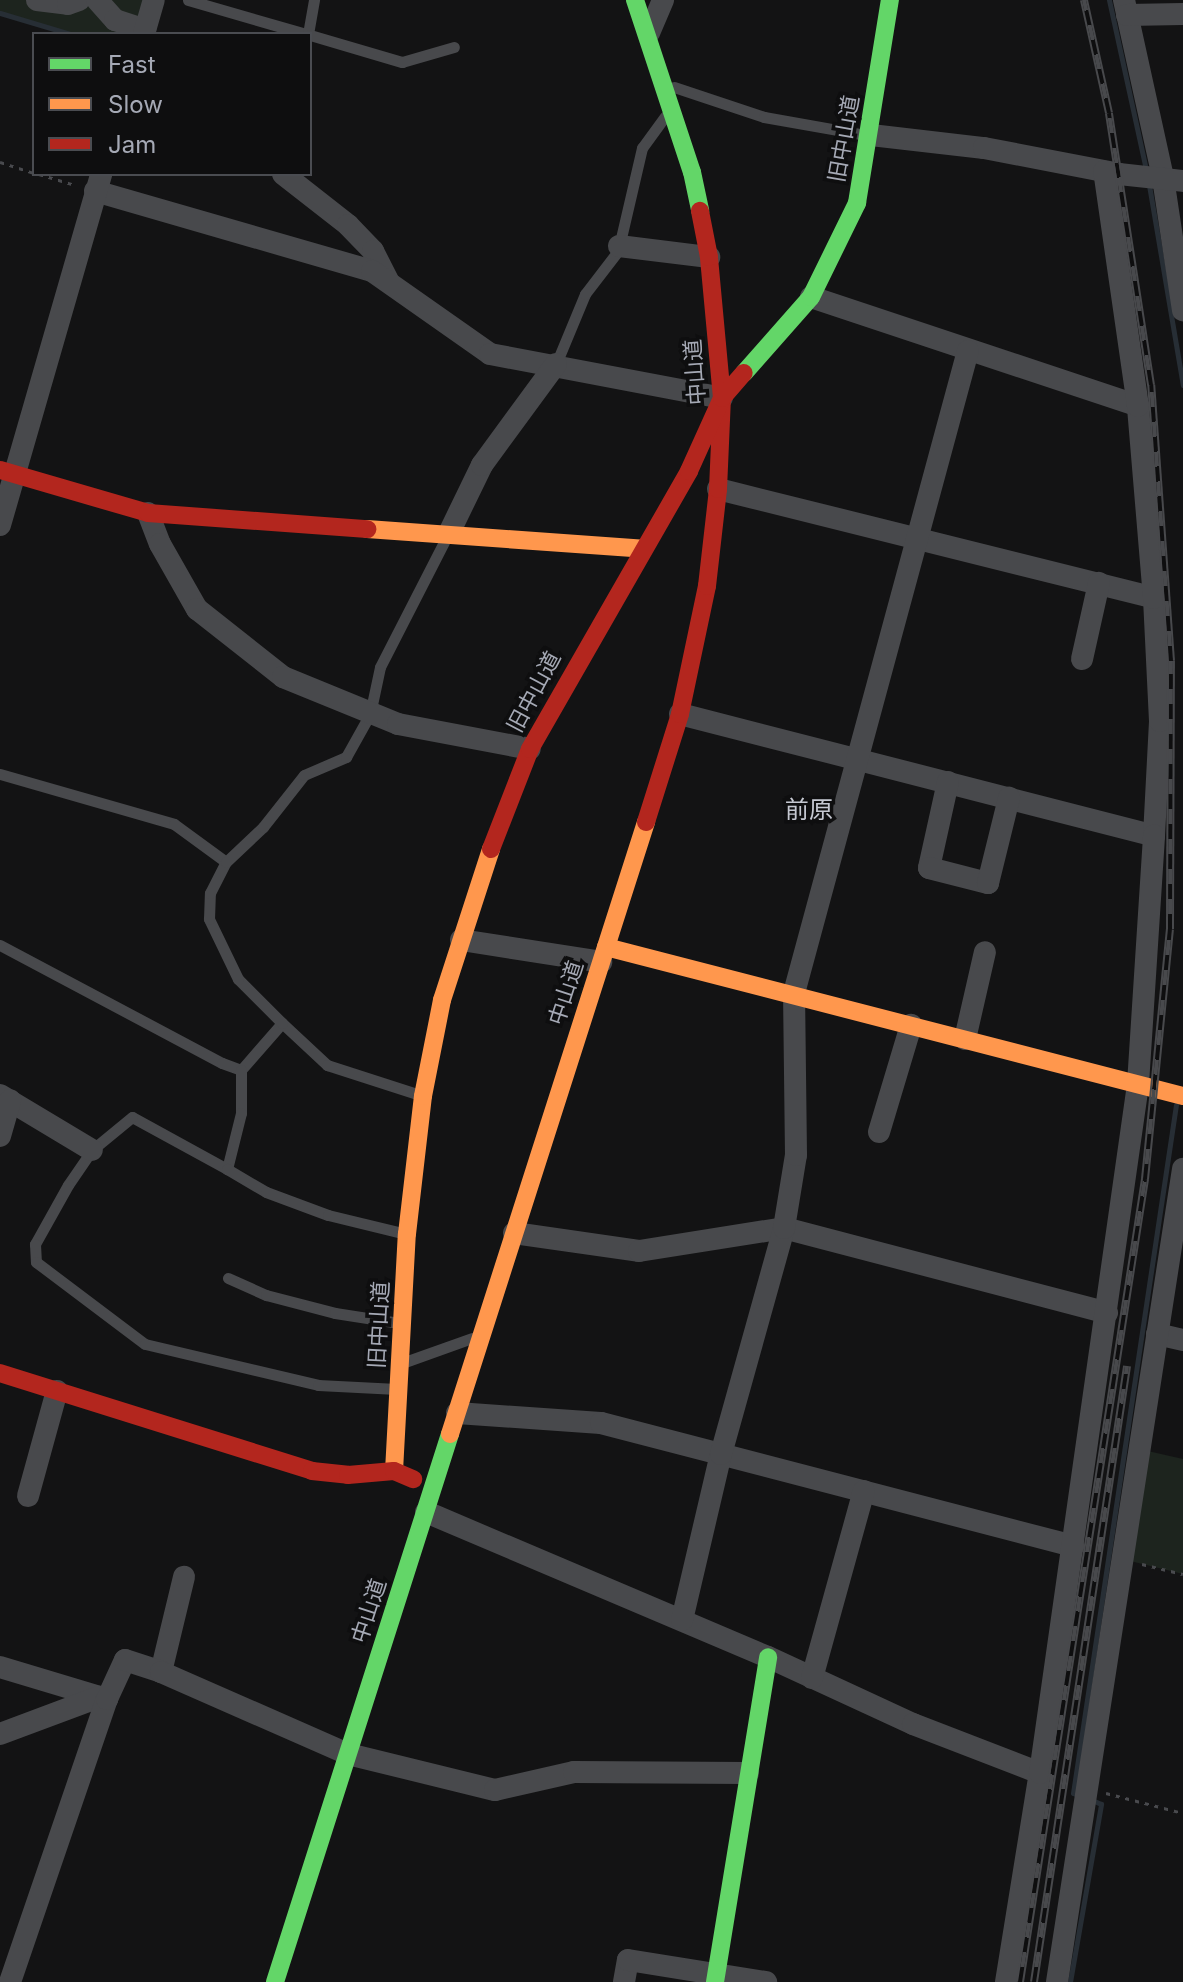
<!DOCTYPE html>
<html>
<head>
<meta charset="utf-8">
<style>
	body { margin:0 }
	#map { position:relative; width:1183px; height:1982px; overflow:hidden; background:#131314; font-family:Inter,"Noto Sans JP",sans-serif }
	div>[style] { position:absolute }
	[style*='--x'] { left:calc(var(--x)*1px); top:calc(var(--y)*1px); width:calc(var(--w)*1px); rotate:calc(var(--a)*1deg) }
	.green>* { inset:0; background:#1d241e }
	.stream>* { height:5px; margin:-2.5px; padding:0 2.5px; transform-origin:2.5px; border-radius:2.5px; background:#272e35 }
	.path>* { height:3px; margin-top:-1.5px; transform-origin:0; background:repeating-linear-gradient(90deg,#494a4e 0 4px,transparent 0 10px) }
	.lane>* { height:11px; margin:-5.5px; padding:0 5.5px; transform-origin:5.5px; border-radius:5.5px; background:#48494c }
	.street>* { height:22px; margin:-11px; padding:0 11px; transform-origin:11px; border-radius:11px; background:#48494c }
	.fast>* { height:18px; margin:-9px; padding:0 9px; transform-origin:9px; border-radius:9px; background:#63d668 }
	.slow>* { height:18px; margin:-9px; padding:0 9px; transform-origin:9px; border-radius:9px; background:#ff974d }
	.jam>* { height:18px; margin:-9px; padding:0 9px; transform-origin:9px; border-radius:9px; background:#b3261e }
	.rail>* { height:8px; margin-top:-4px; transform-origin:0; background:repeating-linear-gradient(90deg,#0e0e0f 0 15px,#48494c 0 30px); box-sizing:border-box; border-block:2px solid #48494c }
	span { translate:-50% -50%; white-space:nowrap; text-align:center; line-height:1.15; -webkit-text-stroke:7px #0e0e0f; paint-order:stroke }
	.street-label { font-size:22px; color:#a5a9b5 }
	.neighbourhood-label { font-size:24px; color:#c5c8d1 }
	.legend { position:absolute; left:32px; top:32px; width:280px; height:144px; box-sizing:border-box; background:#0e0e0f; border:2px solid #4a4c51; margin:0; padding:10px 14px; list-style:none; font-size:24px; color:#a5a9b5 }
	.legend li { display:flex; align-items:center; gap:16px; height:40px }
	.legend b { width:40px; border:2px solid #4a4c51 }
</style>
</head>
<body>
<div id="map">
	<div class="green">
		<div style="clip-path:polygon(0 0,154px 0,144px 34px,70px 34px,0 13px)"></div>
		<div style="clip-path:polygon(1139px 1449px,1183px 1459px,1183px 1574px,1122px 1559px)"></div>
	</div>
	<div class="stream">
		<div style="--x:1109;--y:0;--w:173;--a:77.7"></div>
		<div style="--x:0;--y:13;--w:73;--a:16.7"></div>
		<div style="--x:1149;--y:185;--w:203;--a:80.4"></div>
		<div style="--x:1079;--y:1795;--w:6;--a:-162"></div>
		<div style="--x:1073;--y:1793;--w:696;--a:-81.49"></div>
		<div style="--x:1070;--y:1982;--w:181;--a:-80.1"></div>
		<div style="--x:1101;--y:1804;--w:10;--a:-156"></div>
	</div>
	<div class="path">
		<div style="--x:0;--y:162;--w:36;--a:18"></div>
		<div style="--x:39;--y:174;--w:39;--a:17"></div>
		<div style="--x:1142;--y:1564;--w:42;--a:13.7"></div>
		<div style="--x:1106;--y:1793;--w:80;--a:14.6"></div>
	</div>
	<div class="lane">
		<div style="--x:188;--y:0;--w:123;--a:16.1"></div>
		<div style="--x:308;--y:34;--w:35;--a:-80"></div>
		<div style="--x:310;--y:35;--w:96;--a:16.4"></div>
		<div style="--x:402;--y:62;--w:54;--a:-16.1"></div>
		<div style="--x:674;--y:87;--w:95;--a:18.4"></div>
		<div style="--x:764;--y:117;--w:104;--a:10"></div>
		<div style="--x:556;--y:364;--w:76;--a:-67.5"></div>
		<div style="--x:585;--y:294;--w:54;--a:-52.5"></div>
		<div style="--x:618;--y:251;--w:106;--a:-76.9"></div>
		<div style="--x:642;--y:148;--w:39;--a:-54"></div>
		<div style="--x:0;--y:774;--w:181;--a:16"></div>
		<div style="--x:174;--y:824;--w:64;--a:36.2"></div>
		<div style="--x:0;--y:945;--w:251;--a:28"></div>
		<div style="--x:222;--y:1063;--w:20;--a:20"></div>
		<div style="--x:241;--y:1070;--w:62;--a:-48.9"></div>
		<div style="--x:282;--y:1023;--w:62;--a:43"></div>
		<div style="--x:327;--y:1065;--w:101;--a:17.9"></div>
		<div style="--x:282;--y:1023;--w:62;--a:-135"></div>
		<div style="--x:238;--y:979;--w:67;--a:-115.8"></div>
		<div style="--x:209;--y:919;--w:26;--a:-88"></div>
		<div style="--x:210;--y:893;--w:35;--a:-63"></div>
		<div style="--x:226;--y:862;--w:51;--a:-43.4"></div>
		<div style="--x:263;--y:827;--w:66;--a:-51.7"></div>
		<div style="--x:304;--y:775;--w:46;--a:-23.2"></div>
		<div style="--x:346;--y:757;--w:49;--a:-60.8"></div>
		<div style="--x:370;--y:714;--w:48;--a:-78"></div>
		<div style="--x:380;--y:667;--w:145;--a:-62.9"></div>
		<div style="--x:241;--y:1070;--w:43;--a:90"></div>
		<div style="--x:241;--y:1113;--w:58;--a:104"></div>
		<div style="--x:227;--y:1169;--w:108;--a:-151.3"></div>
		<div style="--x:132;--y:1117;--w:52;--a:140.5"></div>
		<div style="--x:92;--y:1150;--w:42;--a:124.4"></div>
		<div style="--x:68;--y:1185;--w:68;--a:119.2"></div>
		<div style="--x:35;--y:1244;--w:18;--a:87"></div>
		<div style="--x:36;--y:1262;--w:136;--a:37"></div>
		<div style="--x:145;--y:1344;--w:178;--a:13.3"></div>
		<div style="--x:318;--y:1385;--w:79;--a:2.9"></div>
		<div style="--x:227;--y:1169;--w:45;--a:30.5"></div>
		<div style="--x:266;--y:1192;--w:66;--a:20.4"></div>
		<div style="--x:328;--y:1215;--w:80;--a:13.7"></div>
		<div style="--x:228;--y:1278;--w:42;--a:24.1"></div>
		<div style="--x:266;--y:1295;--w:71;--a:14.6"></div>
		<div style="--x:335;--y:1313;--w:65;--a:8.9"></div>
		<div style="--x:402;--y:1363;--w:74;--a:-19.7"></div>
	</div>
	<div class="street">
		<div style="--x:37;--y:0;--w:31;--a:7"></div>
		<div style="--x:68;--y:4;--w:12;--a:-20"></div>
		<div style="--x:97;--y:0;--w:27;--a:48"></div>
		<div style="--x:115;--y:20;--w:32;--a:18"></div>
		<div style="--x:1124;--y:0;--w:182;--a:77.6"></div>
		<div style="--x:1163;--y:178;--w:134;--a:81.4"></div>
		<div style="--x:1127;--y:15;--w:56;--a:-1"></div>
		<div style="--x:649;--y:33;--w:36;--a:-67"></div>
		<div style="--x:144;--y:34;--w:35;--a:-74"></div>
		<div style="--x:871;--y:135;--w:114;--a:6.6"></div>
		<div style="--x:984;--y:148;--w:137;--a:10.9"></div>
		<div style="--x:1119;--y:174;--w:64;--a:6.2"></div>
		<div style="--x:283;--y:174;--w:83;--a:38.1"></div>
		<div style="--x:348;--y:225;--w:36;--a:46"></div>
		<div style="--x:373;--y:251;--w:33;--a:63"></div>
		<div style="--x:95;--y:191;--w:288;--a:16.1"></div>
		<div style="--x:372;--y:271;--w:144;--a:35.1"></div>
		<div style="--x:490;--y:354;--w:236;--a:10.7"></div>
		<div style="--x:619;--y:246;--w:91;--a:7"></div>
		<div style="--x:811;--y:297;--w:345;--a:18.4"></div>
		<div style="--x:718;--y:489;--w:449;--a:14"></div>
		<div style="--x:148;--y:513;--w:33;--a:69"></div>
		<div style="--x:160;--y:544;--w:75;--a:60.4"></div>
		<div style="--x:197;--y:609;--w:110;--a:38.3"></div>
		<div style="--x:283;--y:677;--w:124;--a:22.2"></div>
		<div style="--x:398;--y:724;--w:134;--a:10.7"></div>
		<div style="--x:0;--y:525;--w:365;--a:-73.9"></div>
		<div style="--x:449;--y:533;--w:76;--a:-64.1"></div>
		<div style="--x:482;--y:465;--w:125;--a:-53.8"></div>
		<div style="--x:1082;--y:659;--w:78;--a:-77.4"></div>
		<div style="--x:680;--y:714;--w:489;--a:14.4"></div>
		<div style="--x:1154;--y:836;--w:115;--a:-87"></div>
		<div style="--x:1160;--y:721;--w:123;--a:-92.8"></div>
		<div style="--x:1154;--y:598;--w:193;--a:-94.8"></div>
		<div style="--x:1138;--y:406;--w:237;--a:-98.2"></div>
		<div style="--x:948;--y:782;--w:88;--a:102.5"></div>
		<div style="--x:929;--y:868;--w:61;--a:14.3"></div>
		<div style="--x:988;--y:883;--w:88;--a:-76.1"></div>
		<div style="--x:461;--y:940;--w:142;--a:8.9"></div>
		<div style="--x:965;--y:1039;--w:89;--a:-77.1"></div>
		<div style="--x:0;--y:1095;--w:107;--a:30.9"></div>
		<div style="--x:879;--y:1132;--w:112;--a:-73.3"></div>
		<div style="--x:0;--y:1136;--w:37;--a:-74"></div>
		<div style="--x:514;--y:1233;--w:126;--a:8.2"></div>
		<div style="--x:639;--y:1251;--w:147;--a:-9"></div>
		<div style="--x:784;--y:1228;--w:334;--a:14.7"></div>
		<div style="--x:1157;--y:1334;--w:27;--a:13"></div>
		<div style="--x:457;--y:1413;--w:144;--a:4"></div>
		<div style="--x:601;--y:1423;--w:488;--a:14.6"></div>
		<div style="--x:28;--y:1496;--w:109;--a:-74.6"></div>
		<div style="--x:426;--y:1512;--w:371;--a:23"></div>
		<div style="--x:768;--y:1657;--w:160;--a:24.8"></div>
		<div style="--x:913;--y:1724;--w:136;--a:21.1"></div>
		<div style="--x:682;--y:1620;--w:171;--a:-76.8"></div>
		<div style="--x:721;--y:1454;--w:235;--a:-74.4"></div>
		<div style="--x:784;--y:1228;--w:74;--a:-80.7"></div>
		<div style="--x:796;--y:1155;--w:162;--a:-90.7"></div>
		<div style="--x:794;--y:993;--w:665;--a:-74.84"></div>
		<div style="--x:0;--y:1667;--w:112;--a:16.7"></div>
		<div style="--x:161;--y:1672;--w:98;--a:-76.4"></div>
		<div style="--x:812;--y:1678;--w:194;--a:-74.5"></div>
		<div style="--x:0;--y:1734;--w:106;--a:-20.5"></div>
		<div style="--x:10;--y:1982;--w:299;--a:-71.1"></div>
		<div style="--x:107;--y:1699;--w:43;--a:-65.2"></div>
		<div style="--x:125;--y:1660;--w:38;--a:18"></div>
		<div style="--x:161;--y:1672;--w:204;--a:23.7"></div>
		<div style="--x:348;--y:1754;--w:151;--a:13.8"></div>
		<div style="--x:495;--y:1790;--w:81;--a:-12.8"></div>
		<div style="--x:574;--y:1772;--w:174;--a:0.3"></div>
		<div style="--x:624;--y:1982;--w:22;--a:-80"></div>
		<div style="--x:628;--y:1960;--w:140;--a:9.1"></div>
		<div style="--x:1006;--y:1982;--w:212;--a:-80.8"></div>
		<div style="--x:1040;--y:1773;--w:696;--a:-81.9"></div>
		<div style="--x:1138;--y:1084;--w:249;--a:-86.3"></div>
		<div style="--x:1057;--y:1982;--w:823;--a:-81.19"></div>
	</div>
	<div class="fast">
		<div style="--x:635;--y:0;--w:181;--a:71.7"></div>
		<div style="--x:692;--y:172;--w:40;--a:78"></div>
		<div style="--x:744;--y:373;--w:101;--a:-48.6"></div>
		<div style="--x:811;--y:297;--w:105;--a:-63.9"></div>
		<div style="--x:857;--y:203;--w:206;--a:-80.8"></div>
		<div style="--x:275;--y:1982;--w:575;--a:-72.29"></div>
		<div style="--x:715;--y:1982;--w:329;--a:-80.7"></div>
	</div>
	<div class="slow">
		<div style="--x:367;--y:529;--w:277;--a:4.1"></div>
		<div style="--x:606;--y:947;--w:596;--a:14.48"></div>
		<div style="--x:450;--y:1434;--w:643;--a:-72.24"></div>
		<div style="--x:394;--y:1471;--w:237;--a:-86.9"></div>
		<div style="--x:407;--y:1234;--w:139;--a:-83.4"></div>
		<div style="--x:423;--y:1096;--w:98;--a:-78.8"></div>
		<div style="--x:442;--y:1000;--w:159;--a:-72"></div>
	</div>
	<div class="jam">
		<div style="--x:0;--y:470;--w:154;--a:16.2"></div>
		<div style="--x:148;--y:513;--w:220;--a:4.2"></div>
		<div style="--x:646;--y:822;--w:113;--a:-72.5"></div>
		<div style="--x:680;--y:714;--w:131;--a:-78.1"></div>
		<div style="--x:707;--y:586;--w:98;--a:-83.5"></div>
		<div style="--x:718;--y:489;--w:91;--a:-87.5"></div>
		<div style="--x:722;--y:398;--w:142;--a:-95.3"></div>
		<div style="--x:709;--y:257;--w:47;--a:-101.1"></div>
		<div style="--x:491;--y:849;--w:107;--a:-68.7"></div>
		<div style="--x:530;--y:749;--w:320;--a:-60.2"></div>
		<div style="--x:689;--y:471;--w:80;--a:-65.7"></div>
		<div style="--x:722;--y:398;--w:33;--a:-49"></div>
		<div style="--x:0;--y:1373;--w:327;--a:17.4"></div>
		<div style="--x:312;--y:1471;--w:36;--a:6"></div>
		<div style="--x:348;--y:1475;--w:46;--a:-5"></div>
		<div style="--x:394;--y:1471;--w:21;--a:23"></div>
	</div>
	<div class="rail">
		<div style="--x:1020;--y:1982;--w:813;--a:-81.15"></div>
		<div style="--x:1145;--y:1179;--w:251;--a:-84.3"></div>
		<div style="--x:1170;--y:929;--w:268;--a:-89.8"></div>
		<div style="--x:1171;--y:661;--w:277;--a:-94.1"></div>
		<div style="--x:1151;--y:385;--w:275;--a:-98.8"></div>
		<div style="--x:1109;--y:113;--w:116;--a:-102.5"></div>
		<div style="--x:1034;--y:1982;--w:623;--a:-81.41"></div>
	</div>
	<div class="street-label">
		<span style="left:844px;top:139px;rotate:-80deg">旧中山道</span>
		<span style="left:695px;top:372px;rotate:-94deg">中山道</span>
		<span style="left:534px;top:692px;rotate:-62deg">旧中山道</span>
		<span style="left:566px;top:993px;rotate:-72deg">中山道</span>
		<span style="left:379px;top:1325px;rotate:-87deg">旧中山道</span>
		<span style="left:369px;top:1611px;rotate:-72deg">中山道</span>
	</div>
	<div class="neighbourhood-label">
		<span style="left:809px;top:810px">前原</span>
	</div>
	<ul class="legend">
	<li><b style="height:10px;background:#63d668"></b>Fast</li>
	<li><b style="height:10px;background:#ff974d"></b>Slow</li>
	<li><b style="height:10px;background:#b3261e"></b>Jam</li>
	</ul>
</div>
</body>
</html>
